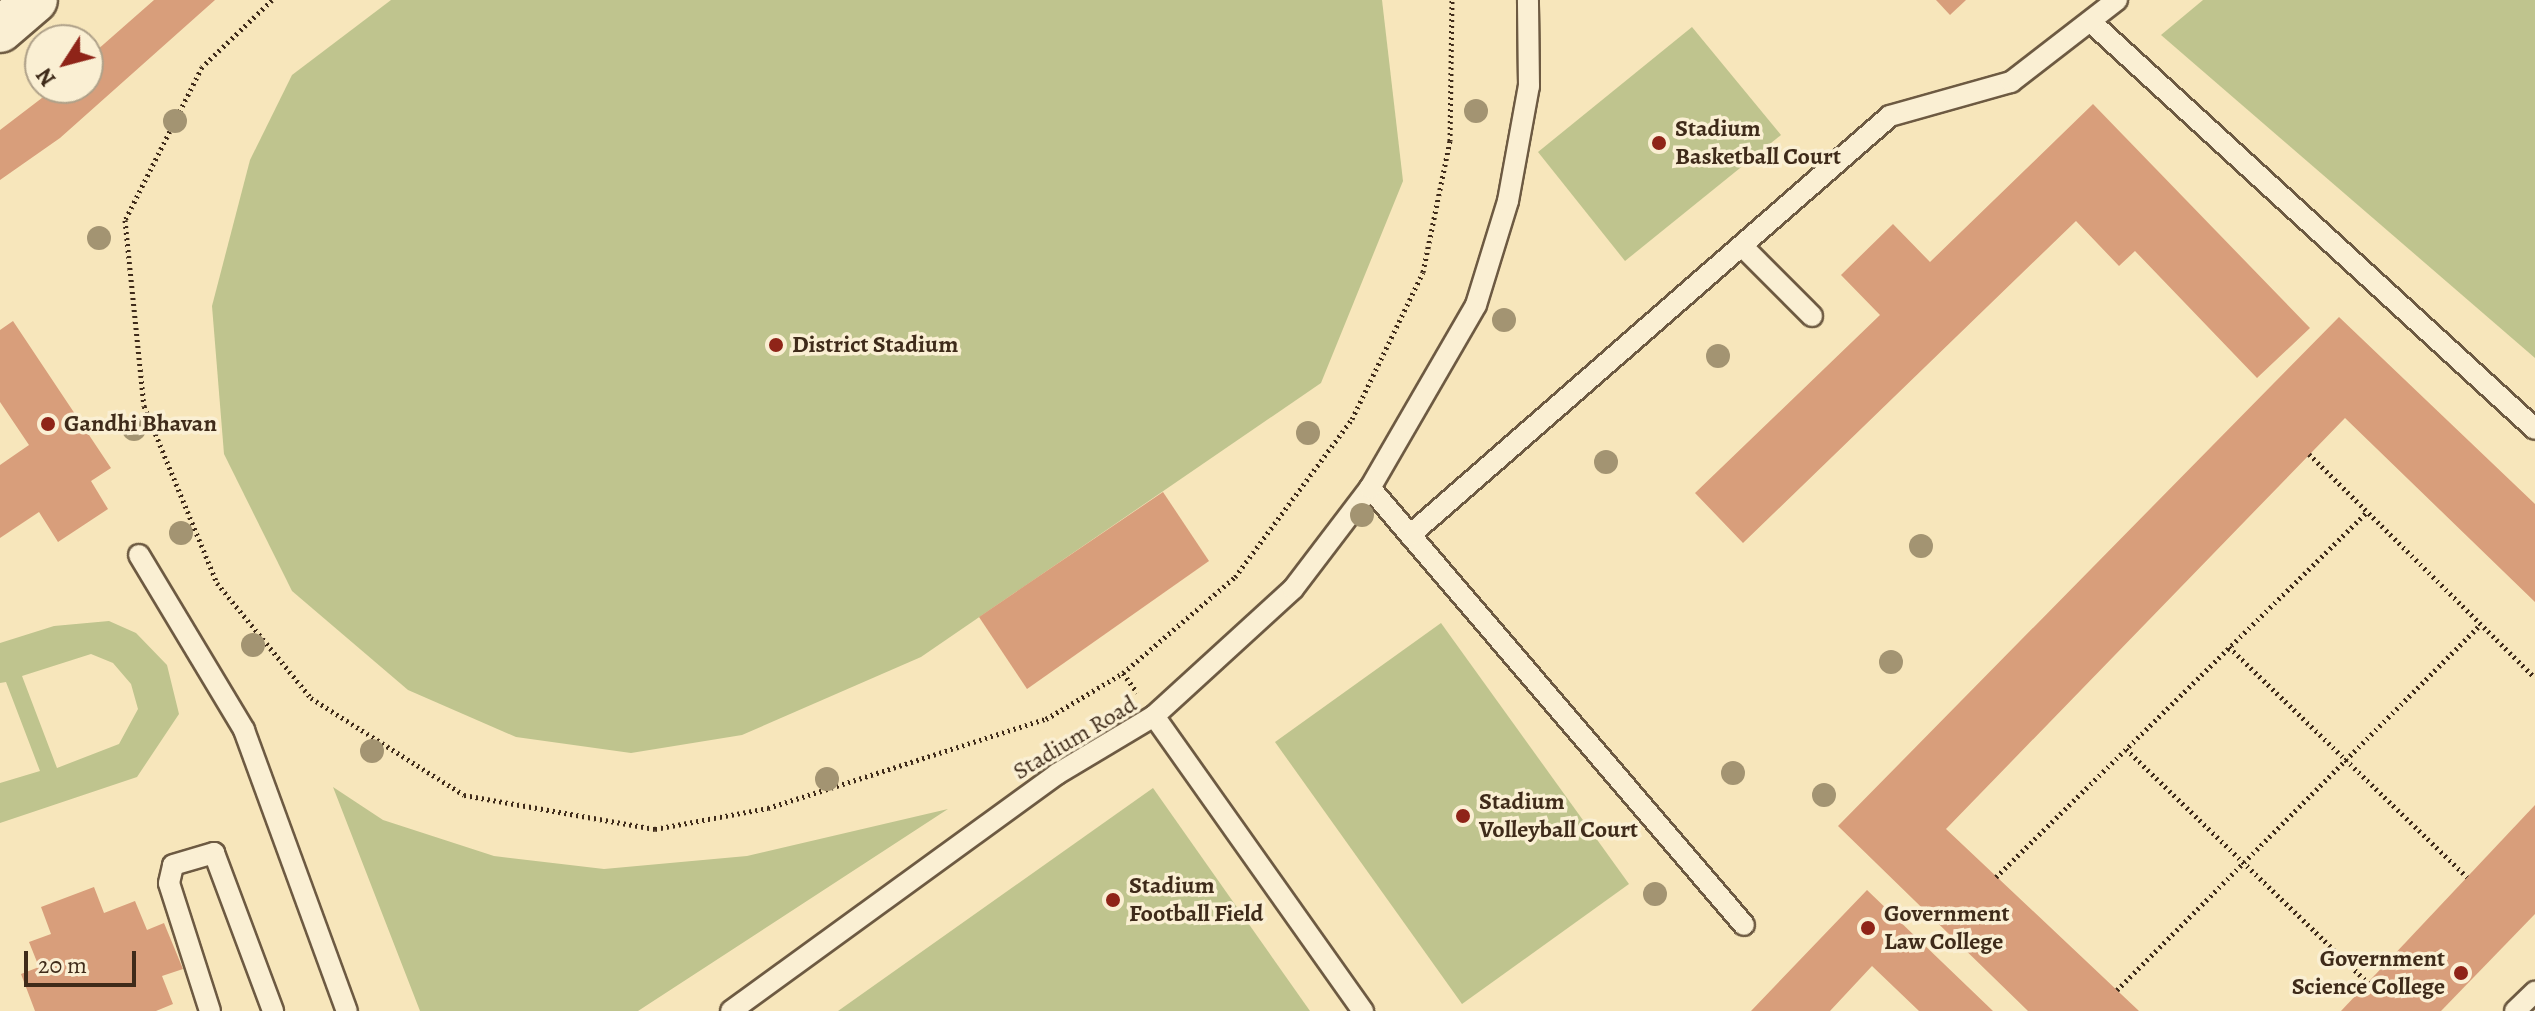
<!DOCTYPE html>
<html>
<head>
<meta charset="utf-8">
<style>
	body { margin:0 }
	#map { position:relative; width:2535px; height:1011px; overflow:hidden; background:#f7e6bb; font-family:Alegreya,serif }
	div>[style] { position:absolute }
	[style*='--x'] { left:calc(var(--x)*1px); top:calc(var(--y)*1px); width:calc(var(--w)*1px); rotate:calc(var(--a)*1deg) }
	.green>* { inset:0; background:#bfc48e }
	.building>* { inset:0; background:#d89e7b }
	.path>* { height:5px; margin-top:-2.5px; transform-origin:0; background:repeating-linear-gradient(90deg,#3f2b1a 0 2px,transparent 0 6px) }
	.roads { filter:drop-shadow(2px 0 #6d5a42) drop-shadow(-2px 0 #6d5a42) drop-shadow(0 2px #6d5a42) drop-shadow(0 -2px #6d5a42) }
	.lane>* { height:20px; margin:-10px; padding:0 10px; transform-origin:10px; border-radius:10px; background:#faefd3 }
	.secondary>* { height:44px; margin:-22px; padding:0 22px; transform-origin:22px; border-radius:22px; background:#faefd3 }
	.trees>* { width:24px; height:24px; margin:-12px; border-radius:50%; background:#a39472 }
	.dots>* { width:22px; height:22px; translate:-50% -50%; box-sizing:border-box; border:4px solid #faefd3; border-radius:50% }
	span { translate:-50% -50%; white-space:nowrap; text-align:center; line-height:1.15; -webkit-text-stroke:7px #faefd3; paint-order:stroke }
	.poi-label { font-size:24px; color:#3f2b1a; font-weight:700 }
	.left { translate:0 -50%; text-align:left }
	.right { translate:-100% -50%; text-align:right }
	.street-label { font-size:24px; color:#3f2b1a }
	.north { position:absolute; left:24px; top:24px; width:80px; height:80px; box-sizing:border-box; background:#faefd3; border:2px solid #afa189; border-radius:50%; rotate:234deg; font-size:22px; font-weight:700; line-height:32px; text-align:center; color:#3f2b1a }
	.north::after { content:''; display:block; margin:auto; width:28px; height:36px; background:#8f2418; clip-path:polygon(50% 0,100% 100%,50% 72%,0 100%) }
	.scale { position:absolute; left:24px; top:951px; width:112px; height:36px; box-sizing:border-box; border:4px solid #3f2b1a; border-top:0; padding-left:10px; font-size:24px; line-height:28px; white-space:nowrap; color:#3f2b1a; -webkit-text-stroke:6px #faefd3; paint-order:stroke }
</style>
</head>
<body>
<div id="map">
	<div class="green">
		<div style="clip-path:polygon(391px 0,1382px 0,1403px 181px,1321px 383px,921px 657px,742px 735px,631px 753px,516px 737px,408px 690px,292px 591px,224px 454px,212px 306px,250px 160px,292px 75px)"></div>
		<div style="clip-path:polygon(2203px 0,2535px 0,2535px 358px,2161px 35px)"></div>
		<div style="clip-path:polygon(1692px 27px,1781px 135px,1625px 261px,1538px 152px)"></div>
		<div style="clip-path:polygon(evenodd,109px 621px,136px 633px,167px 665px,179px 714px,137px 777px,0 823px,0 783px,40px 771px,6px 682px,0 683px,0 643px,54px 626px,109px 621px,91px 654px,113px 663px,131px 684px,138px 709px,119px 744px,57px 768px,22px 676px,91px 654px)"></div>
		<div style="clip-path:polygon(1441px 623px,1629px 884px,1462px 1004px,1275px 742px)"></div>
		<div style="clip-path:polygon(333px 787px,383px 820px,494px 856px,604px 869px,747px 856px,948px 809px,638px 1011px,420px 1011px)"></div>
		<div style="clip-path:polygon(1153px 788px,1310px 1011px,838px 1011px)"></div>
	</div>
	<div class="building">
		<div style="clip-path:polygon(154px 0,215px 0,60px 138px,0 180px,0 130px,55px 88px,88px 88px,88px 58px)"></div>
		<div style="clip-path:polygon(1936px 0,1966px 0,1950px 15px)"></div>
		<div style="clip-path:polygon(2093px 104px,2310px 328px,2257px 378px,2135px 251px,2119px 266px,2076px 221px,1743px 543px,1695px 493px,1880px 315px,1841px 275px,1893px 224px,1930px 262px)"></div>
		<div style="clip-path:polygon(2339px 317px,2535px 504px,2535px 602px,2345px 418px,1946px 829px,2139px 1011px,2028px 1011px,1838px 826px)"></div>
		<div style="clip-path:polygon(13px 321px,111px 468px,91px 481px,108px 509px,58px 542px,39px 512px,0 538px,0 465px,29px 445px,0 402px,0 330px)"></div>
		<div style="clip-path:polygon(1163px 492px,1209px 561px,1027px 689px,979px 617px)"></div>
		<div style="clip-path:polygon(2535px 805px,2535px 914px,2441px 1011px,2341px 1011px)"></div>
		<div style="clip-path:polygon(94px 887px,104px 913px,135px 901px,147px 930px,164px 923px,183px 969px,162px 976px,173px 1004px,156px 1011px,35px 1011px,21px 974px,39px 967px,29px 942px,51px 934px,41px 907px)"></div>
		<div style="clip-path:polygon(1867px 890px,1993px 1011px,1919px 1011px,1872px 966px,1830px 1011px,1751px 1011px)"></div>
	</div>
	<div class="path">
		<div style="--x:272;--y:0;--w:97;--a:136.3"></div>
		<div style="--x:202;--y:67;--w:171;--a:116.7"></div>
		<div style="--x:125;--y:220;--w:187;--a:84.2"></div>
		<div style="--x:144;--y:406;--w:191;--a:67.6"></div>
		<div style="--x:217;--y:583;--w:149;--a:50.7"></div>
		<div style="--x:311;--y:698;--w:181;--a:32.4"></div>
		<div style="--x:464;--y:795;--w:194;--a:10.1"></div>
		<div style="--x:655;--y:829;--w:115;--a:-10.5"></div>
		<div style="--x:768;--y:808;--w:292;--a:-17.8"></div>
		<div style="--x:1046;--y:719;--w:90;--a:-30.9"></div>
		<div style="--x:1123;--y:673;--w:148;--a:-40.6"></div>
		<div style="--x:1235;--y:577;--w:197;--a:-53.5"></div>
		<div style="--x:1352;--y:419;--w:163;--a:-64.2"></div>
		<div style="--x:1423;--y:272;--w:134;--a:-78.4"></div>
		<div style="--x:1450;--y:141;--w:141;--a:-89.2"></div>
		<div style="--x:2309;--y:454;--w:318;--a:44.7"></div>
		<div style="--x:2229;--y:647;--w:331;--a:44"></div>
		<div style="--x:1123;--y:673;--w:24;--a:54"></div>
		<div style="--x:2126;--y:749;--w:337;--a:44"></div>
		<div style="--x:1996;--y:877;--w:520;--a:-44.53"></div>
		<div style="--x:2117;--y:990;--w:516;--a:-45.16"></div>
	</div>
	<div class="roads">
		<div class="lane">
			<div style="--x:2091;--y:22;--w:602;--a:42.51"></div>
			<div style="--x:1742;--y:246;--w:99;--a:45"></div>
			<div style="--x:1370;--y:488;--w:575;--a:49.44"></div>
			<div style="--x:1410;--y:535;--w:637;--a:-41.12"></div>
			<div style="--x:1890;--y:116;--w:126;--a:-15.7"></div>
			<div style="--x:2011;--y:82;--w:134;--a:-37.7"></div>
			<div style="--x:139;--y:555;--w:204;--a:59"></div>
			<div style="--x:244;--y:730;--w:299;--a:69.9"></div>
			<div style="--x:1154;--y:716;--w:188;--a:-42.4"></div>
			<div style="--x:1293;--y:589;--w:127;--a:-52.7"></div>
			<div style="--x:1370;--y:488;--w:211;--a:-59.9"></div>
			<div style="--x:1476;--y:305;--w:109;--a:-72.9"></div>
			<div style="--x:1508;--y:201;--w:117;--a:-79.7"></div>
			<div style="--x:1529;--y:86;--w:86;--a:-90.7"></div>
			<div style="--x:210;--y:1011;--w:134;--a:-107.8"></div>
			<div style="--x:169;--y:883;--w:18;--a:-77"></div>
			<div style="--x:173;--y:865;--w:43;--a:-16.3"></div>
			<div style="--x:214;--y:853;--w:169;--a:69.5"></div>
			<div style="--x:731;--y:1011;--w:403;--a:-36"></div>
			<div style="--x:1057;--y:774;--w:113;--a:-30.9"></div>
			<div style="--x:1154;--y:716;--w:362;--a:54.7"></div>
			<div style="--x:2515;--y:1011;--w:28;--a:-44"></div>
		</div>
		<div class="secondary">
			<div style="--x:0;--y:30;--w:46;--a:-40.6"></div>
		</div>
	</div>
	<div class="trees">
		<div style="left:1476px;top:111px"></div>
		<div style="left:175px;top:121px"></div>
		<div style="left:99px;top:238px"></div>
		<div style="left:1504px;top:320px"></div>
		<div style="left:1718px;top:356px"></div>
		<div style="left:134px;top:429px"></div>
		<div style="left:1308px;top:433px"></div>
		<div style="left:1606px;top:462px"></div>
		<div style="left:1362px;top:515px"></div>
		<div style="left:181px;top:533px"></div>
		<div style="left:1921px;top:546px"></div>
		<div style="left:253px;top:645px"></div>
		<div style="left:1891px;top:662px"></div>
		<div style="left:372px;top:751px"></div>
		<div style="left:1733px;top:773px"></div>
		<div style="left:827px;top:779px"></div>
		<div style="left:1824px;top:795px"></div>
		<div style="left:1655px;top:894px"></div>
	</div>
	<div class="dots">
		<div style="left:1659px;top:143px;background:#8f2418"></div>
		<div style="left:776px;top:345px;background:#8f2418"></div>
		<div style="left:48px;top:424px;background:#8f2418"></div>
		<div style="left:1463px;top:816px;background:#8f2418"></div>
		<div style="left:1113px;top:900px;background:#8f2418"></div>
		<div style="left:1868px;top:928px;background:#8f2418"></div>
		<div style="left:2461px;top:973px;background:#8f2418"></div>
	</div>
	<div class="poi-label">
		<span class="left" style="left:1675px;top:143px">Stadium<br>Basketball Court</span>
		<span class="left" style="left:792px;top:345px">District Stadium</span>
		<span class="left" style="left:64px;top:424px">Gandhi Bhavan</span>
		<span class="left" style="left:1479px;top:816px">Stadium<br>Volleyball Court</span>
		<span class="left" style="left:1129px;top:900px">Stadium<br>Football Field</span>
		<span class="left" style="left:1884px;top:928px">Government<br>Law College</span>
		<span class="right" style="left:2445px;top:973px">Government<br>Science College</span>
	</div>
	<div class="street-label">
		<span style="left:1075px;top:738px;rotate:-31deg">Stadium Road</span>
	</div>
	<div class="north">N</div>
	<div class="scale">20 m</div>
</div>
</body>
</html>
